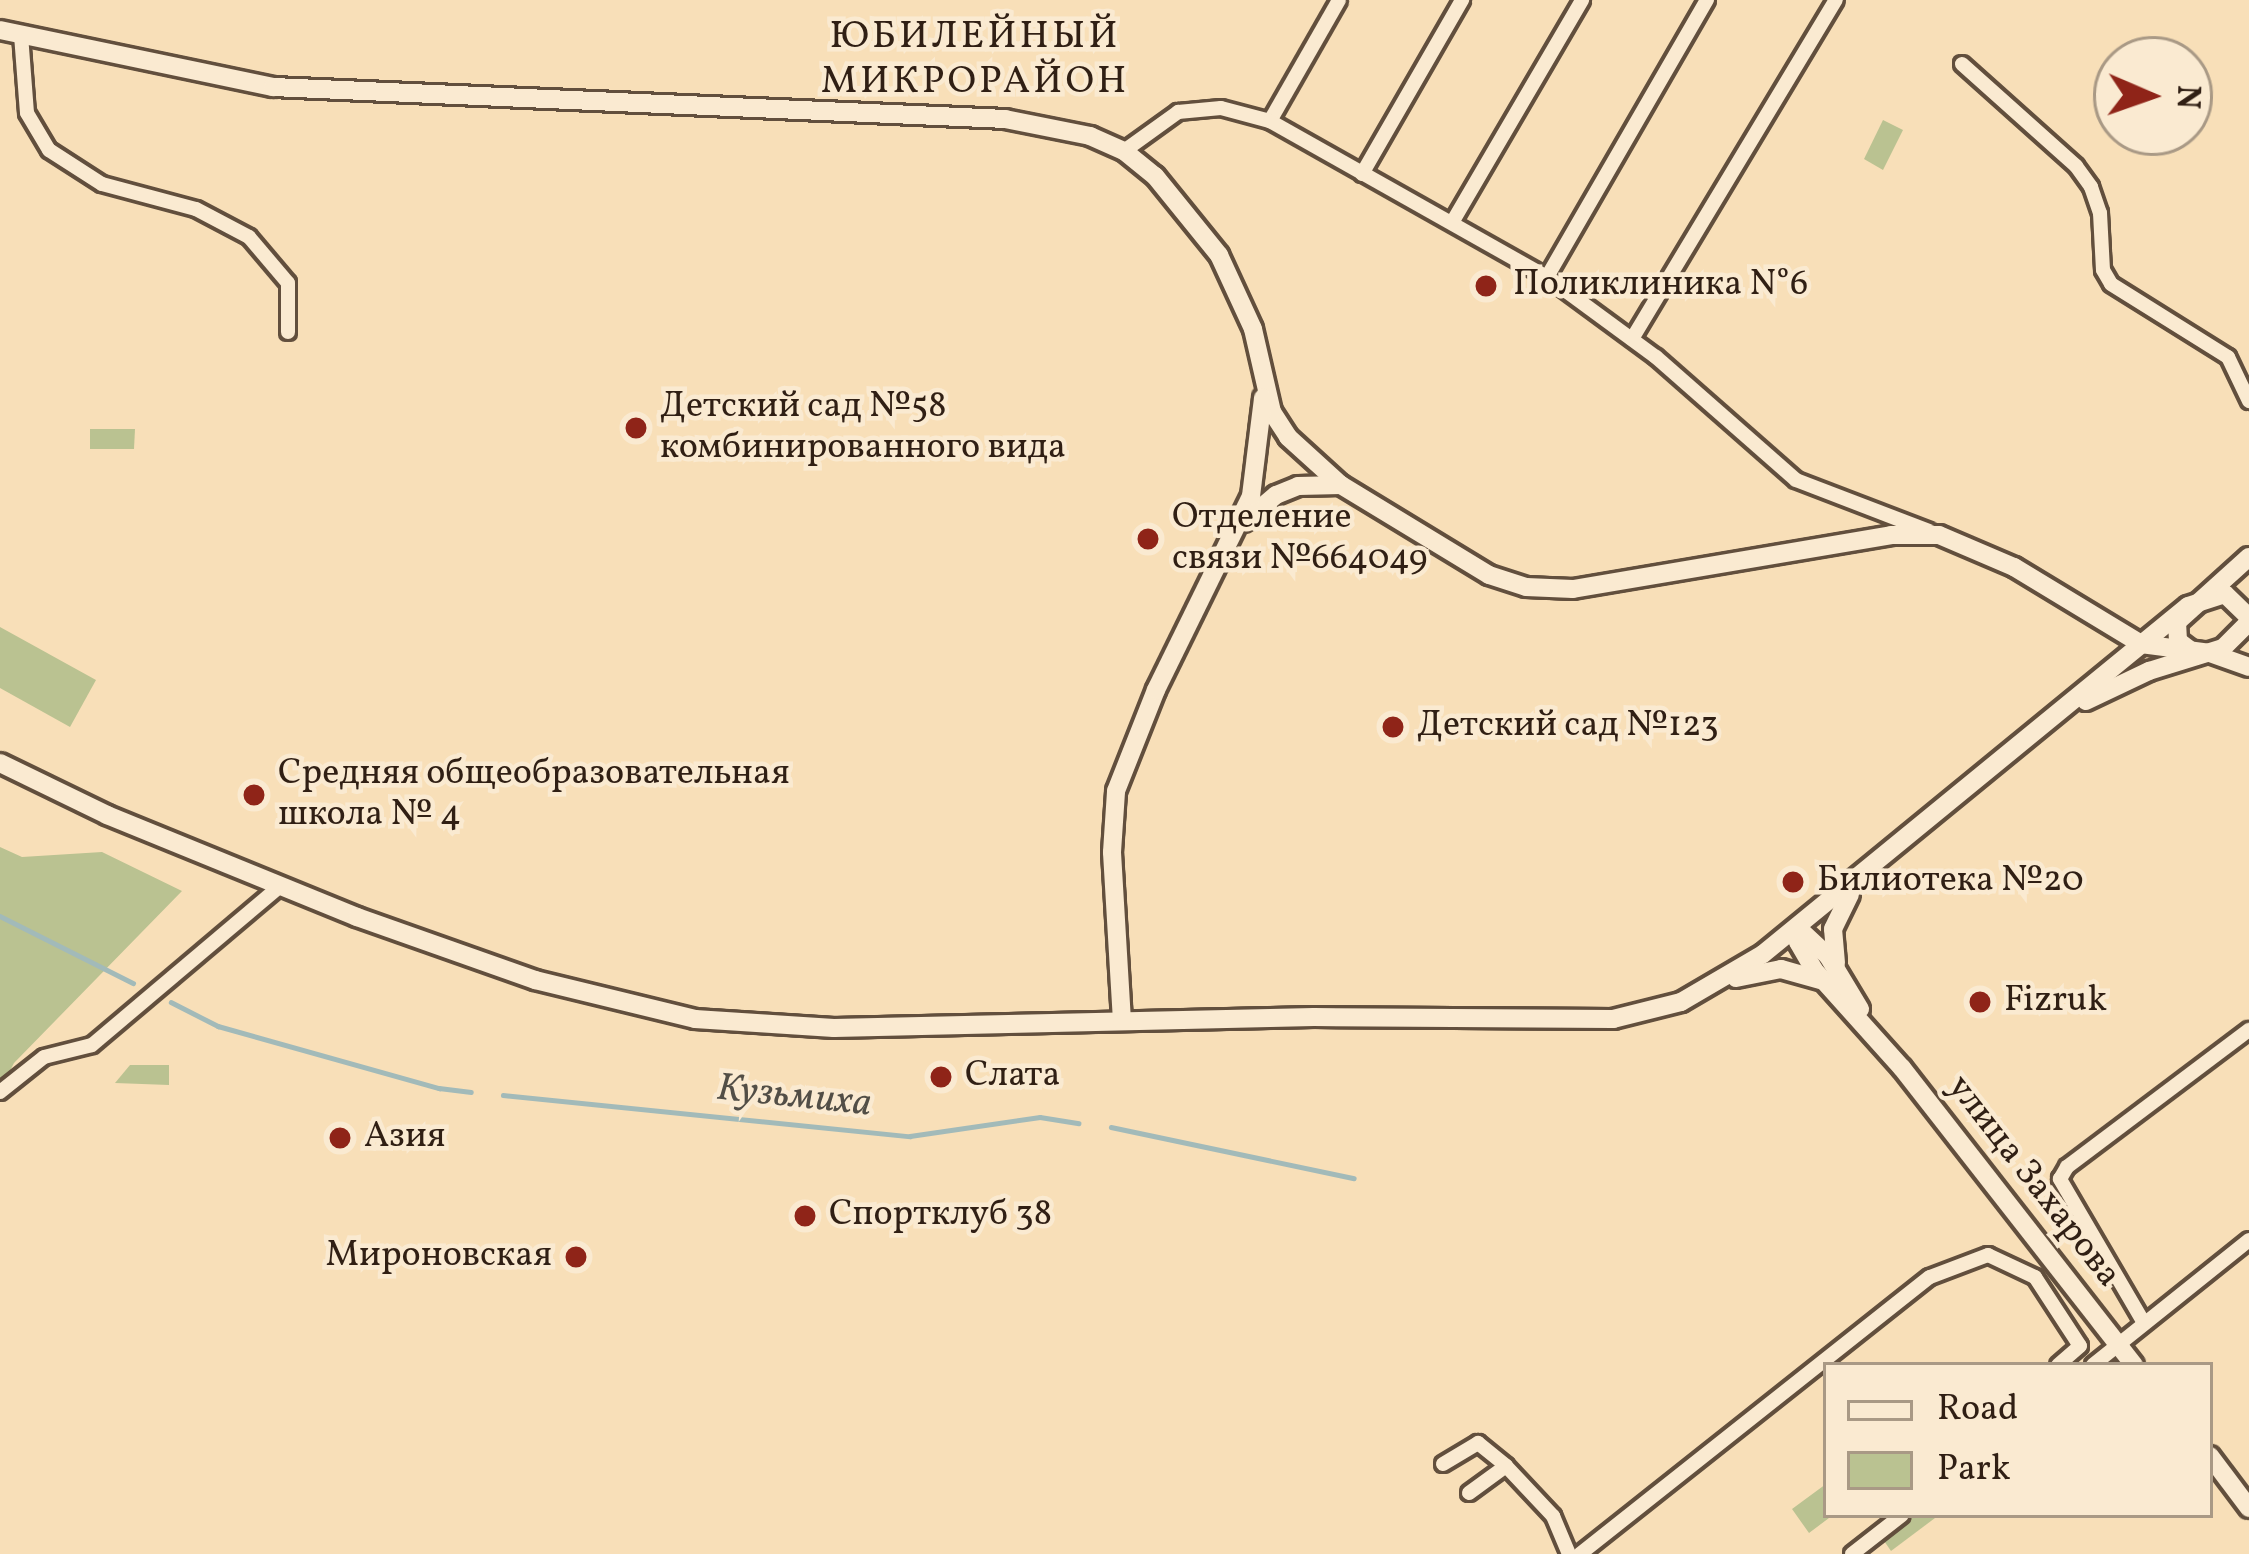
<!DOCTYPE html>
<html>
<head>
<meta charset="utf-8">
<style>
	body { margin:0 }
	#map { position:relative; width:2249px; height:1554px; overflow:hidden; background:#f8dfb8; font-family:Vollkorn,serif }
	div>[style] { position:absolute }
	[style*='--x'] { left:calc(var(--x)*1px); top:calc(var(--y)*1px); width:calc(var(--w)*1px); rotate:calc(var(--a)*1deg) }
	.green>* { inset:0; background:#bac291 }
	.stream>* { height:4.5px; margin:-2.25px; padding:0 2.25px; transform-origin:2.25px; border-radius:2.25px; background:#a2bab9 }
	.roads { filter:drop-shadow(3px 0 #624f3d) drop-shadow(-3px 0 #624f3d) drop-shadow(0 3px #624f3d) drop-shadow(0 -3px #624f3d) }
	.street>* { height:14px; margin:-7px; padding:0 7px; transform-origin:7px; border-radius:7px; background:#faead1 }
	.secondary>* { height:18px; margin:-9px; padding:0 9px; transform-origin:9px; border-radius:9px; background:#faead1 }
	.dots>* { width:33px; height:33px; translate:-50% -50%; box-sizing:border-box; border:6px solid #faead1; border-radius:50% }
	span { translate:-50% -50%; white-space:nowrap; text-align:center; line-height:1.15; -webkit-text-stroke:9px #faead1; paint-order:stroke }
	.poi-label { font-size:36px; color:#301f14 }
	.left { translate:0 -50%; text-align:left }
	.right { translate:-100% -50%; text-align:right }
	.street-label { font-size:36px; color:#301f14 }
	.neighbourhood-label { font-size:39px; color:#301f14; letter-spacing:3px }
	.water-label { font-size:39px; color:#524e46; font-style:italic }
	.legend { position:absolute; left:1823px; top:1362px; width:390px; height:156px; box-sizing:border-box; background:#faead1; border:3px solid #a99985; margin:0; padding:15px 21px; list-style:none; font-size:36px; color:#301f14 }
	.legend li { display:flex; align-items:center; gap:24px; height:60px }
	.legend b { width:60px; border:3px solid #a99985 }
	.north { position:absolute; left:2093px; top:36px; width:120px; height:120px; box-sizing:border-box; background:#faead1; border:3px solid #a99985; border-radius:50%; rotate:92deg; font-size:33px; font-weight:700; line-height:48px; text-align:center; color:#301f14 }
	.north::after { content:''; display:block; margin:auto; width:42px; height:54px; background:#8f2418; clip-path:polygon(50% 0,100% 100%,50% 72%,0 100%) }
</style>
</head>
<body>
<div id="map">
	<div class="green">
		<div style="clip-path:polygon(1883px 120px,1903px 130px,1883px 170px,1864px 159px)"></div>
		<div style="clip-path:polygon(90px 429px,135px 429px,134px 449px,90px 449px)"></div>
		<div style="clip-path:polygon(0 627px,96px 680px,70px 727px,0 688px)"></div>
		<div style="clip-path:polygon(0 847px,22px 857px,102px 852px,182px 891px,14px 1063px,0 1090px)"></div>
		<div style="clip-path:polygon(130px 1065px,169px 1065px,169px 1085px,115px 1083px)"></div>
		<div style="clip-path:polygon(1826px 1484px,1826px 1515px,1833px 1515px,1809px 1533px,1792px 1509px)"></div>
		<div style="clip-path:polygon(1907px 1515px,1935px 1518px,1891px 1551px,1880px 1535px)"></div>
	</div>
	<div class="stream">
		<div style="--x:0;--y:916;--w:149;--a:26.7"></div>
		<div style="--x:171;--y:1002;--w:53;--a:27.1"></div>
		<div style="--x:218;--y:1026;--w:230;--a:15.7"></div>
		<div style="--x:439;--y:1088;--w:32;--a:7"></div>
		<div style="--x:503;--y:1095;--w:409;--a:5.8"></div>
		<div style="--x:910;--y:1136;--w:131;--a:-8.3"></div>
		<div style="--x:1040;--y:1117;--w:39;--a:9"></div>
		<div style="--x:1111;--y:1127;--w:248;--a:11.9"></div>
	</div>
	<div class="roads">
		<div class="street">
			<div style="--x:21;--y:35;--w:78;--a:85.6"></div>
			<div style="--x:27;--y:113;--w:43;--a:59.3"></div>
			<div style="--x:49;--y:150;--w:63;--a:32.7"></div>
			<div style="--x:102;--y:184;--w:97;--a:14.9"></div>
			<div style="--x:196;--y:209;--w:60;--a:27.8"></div>
			<div style="--x:249;--y:237;--w:60;--a:49.7"></div>
			<div style="--x:288;--y:283;--w:49;--a:90"></div>
			<div style="--x:1962;--y:64;--w:153;--a:41.8"></div>
			<div style="--x:2076;--y:166;--w:26;--a:54"></div>
			<div style="--x:2091;--y:187;--w:28;--a:71"></div>
			<div style="--x:2100;--y:213;--w:57;--a:87"></div>
			<div style="--x:2103;--y:270;--w:16;--a:60"></div>
			<div style="--x:2111;--y:284;--w:138;--a:32"></div>
			<div style="--x:2228;--y:357;--w:49;--a:64.5"></div>
			<div style="--x:1270;--y:121;--w:139;--a:-60.3"></div>
			<div style="--x:1124;--y:151;--w:67;--a:-35.8"></div>
			<div style="--x:1178;--y:112;--w:43;--a:-5.3"></div>
			<div style="--x:1221;--y:108;--w:51;--a:14.9"></div>
			<div style="--x:1270;--y:121;--w:318;--a:29.4"></div>
			<div style="--x:1547;--y:277;--w:135;--a:36.3"></div>
			<div style="--x:1656;--y:357;--w:186;--a:41.3"></div>
			<div style="--x:1796;--y:480;--w:142;--a:21"></div>
			<div style="--x:1362;--y:174;--w:201;--a:-60.1"></div>
			<div style="--x:1453;--y:221;--w:256;--a:-59.7"></div>
			<div style="--x:1547;--y:277;--w:320;--a:-60"></div>
			<div style="--x:1632;--y:339;--w:396;--a:-59"></div>
			<div style="--x:0;--y:1092;--w:56;--a:-38.5"></div>
			<div style="--x:44;--y:1057;--w:49;--a:-14"></div>
			<div style="--x:92;--y:1045;--w:245;--a:-40.2"></div>
			<div style="--x:2144;--y:1323;--w:167;--a:-120.3"></div>
			<div style="--x:2060;--y:1179;--w:14;--a:-60"></div>
			<div style="--x:2067;--y:1167;--w:228;--a:-37"></div>
			<div style="--x:2093;--y:1365;--w:200;--a:-38.7"></div>
			<div style="--x:1443;--y:1464;--w:41;--a:-31"></div>
			<div style="--x:1478;--y:1443;--w:36;--a:39"></div>
			<div style="--x:1469;--y:1493;--w:46;--a:-36.1"></div>
			<div style="--x:1506;--y:1466;--w:69;--a:46.8"></div>
			<div style="--x:1553;--y:1516;--w:41;--a:67.2"></div>
			<div style="--x:1580;--y:1554;--w:446;--a:-38.4"></div>
			<div style="--x:1930;--y:1277;--w:62;--a:-20.8"></div>
			<div style="--x:1988;--y:1255;--w:52;--a:25.1"></div>
			<div style="--x:2035;--y:1277;--w:82;--a:56.9"></div>
			<div style="--x:2080;--y:1346;--w:29;--a:139"></div>
			<div style="--x:1852;--y:1554;--w:63;--a:-38"></div>
		</div>
		<div class="secondary">
			<div style="--x:0;--y:30;--w:279;--a:11.8"></div>
			<div style="--x:273;--y:87;--w:733;--a:2.5"></div>
			<div style="--x:1005;--y:119;--w:87;--a:11.3"></div>
			<div style="--x:1090;--y:136;--w:37;--a:24"></div>
			<div style="--x:1124;--y:151;--w:40;--a:39"></div>
			<div style="--x:1155;--y:176;--w:102;--a:51"></div>
			<div style="--x:1219;--y:255;--w:81;--a:65.3"></div>
			<div style="--x:1253;--y:329;--w:85;--a:77.1"></div>
			<div style="--x:1272;--y:412;--w:30;--a:57"></div>
			<div style="--x:1288;--y:437;--w:72;--a:42.2"></div>
			<div style="--x:1341;--y:485;--w:173;--a:31.3"></div>
			<div style="--x:1489;--y:575;--w:39;--a:18"></div>
			<div style="--x:1526;--y:587;--w:47;--a:2.4"></div>
			<div style="--x:1573;--y:589;--w:323;--a:-9.6"></div>
			<div style="--x:1891;--y:535;--w:48;--a:0"></div>
			<div style="--x:1939;--y:535;--w:82;--a:23.1"></div>
			<div style="--x:2014;--y:567;--w:149;--a:31.2"></div>
			<div style="--x:2141;--y:644;--w:70;--a:7.4"></div>
			<div style="--x:2210;--y:653;--w:41;--a:19.7"></div>
			<div style="--x:1244;--y:522;--w:42;--a:-40.2"></div>
			<div style="--x:1276;--y:495;--w:24;--a:-22"></div>
			<div style="--x:1298;--y:486;--w:43;--a:-1.3"></div>
			<div style="--x:2190;--y:650;--w:15;--a:-143"></div>
			<div style="--x:2178;--y:641;--w:19;--a:-93"></div>
			<div style="--x:2177;--y:622;--w:97;--a:-42.1"></div>
			<div style="--x:2086;--y:701;--w:70;--a:-25.5"></div>
			<div style="--x:2149;--y:671;--w:77;--a:-17.3"></div>
			<div style="--x:2223;--y:648;--w:37;--a:-45"></div>
			<div style="--x:0;--y:763;--w:119;--a:25.9"></div>
			<div style="--x:107;--y:815;--w:270;--a:22.2"></div>
			<div style="--x:357;--y:917;--w:189;--a:19.5"></div>
			<div style="--x:535;--y:980;--w:165;--a:13.7"></div>
			<div style="--x:695;--y:1019;--w:139;--a:3.7"></div>
			<div style="--x:834;--y:1028;--w:480;--a:-1.3"></div>
			<div style="--x:1314;--y:1017;--w:299;--a:0.4"></div>
			<div style="--x:1613;--y:1019;--w:70;--a:-14"></div>
			<div style="--x:1681;--y:1002;--w:95;--a:-30.3"></div>
			<div style="--x:1763;--y:954;--w:549;--a:-39.31"></div>
			<div style="--x:2188;--y:606;--w:39;--a:-18"></div>
			<div style="--x:2225;--y:594;--w:33;--a:44"></div>
			<div style="--x:1798;--y:928;--w:14;--a:90"></div>
			<div style="--x:1798;--y:942;--w:32;--a:60"></div>
			<div style="--x:1814;--y:970;--w:132;--a:48.1"></div>
			<div style="--x:1902;--y:1068;--w:377;--a:52"></div>
			<div style="--x:1798;--y:928;--w:41;--a:43"></div>
			<div style="--x:1828;--y:956;--w:62;--a:58.9"></div>
			<div style="--x:1836;--y:963;--w:34;--a:-95"></div>
			<div style="--x:1833;--y:929;--w:39;--a:-64"></div>
			<div style="--x:1736;--y:978;--w:46;--a:-11.3"></div>
			<div style="--x:1781;--y:969;--w:41;--a:15.8"></div>
			<div style="--x:1122;--y:1021;--w:169;--a:-93.4"></div>
			<div style="--x:1112;--y:852;--w:61;--a:-86.2"></div>
			<div style="--x:1116;--y:791;--w:109;--a:-68.4"></div>
			<div style="--x:1156;--y:690;--w:216;--a:-63.9"></div>
			<div style="--x:1251;--y:496;--w:99;--a:-83"></div>
			<div style="--x:2210;--y:1456;--w:65;--a:53.1"></div>
		</div>
	</div>
	<div class="dots">
		<div style="left:1486px;top:286px;background:#8f2418"></div>
		<div style="left:636px;top:428px;background:#8f2418"></div>
		<div style="left:1148px;top:539px;background:#8f2418"></div>
		<div style="left:1393px;top:727px;background:#8f2418"></div>
		<div style="left:254px;top:795px;background:#8f2418"></div>
		<div style="left:1793px;top:882px;background:#8f2418"></div>
		<div style="left:1980px;top:1002px;background:#8f2418"></div>
		<div style="left:941px;top:1077px;background:#8f2418"></div>
		<div style="left:340px;top:1138px;background:#8f2418"></div>
		<div style="left:805px;top:1216px;background:#8f2418"></div>
		<div style="left:576px;top:1257px;background:#8f2418"></div>
	</div>
	<div class="poi-label">
		<span class="left" style="left:1513px;top:286px">Поликлиника N°6</span>
		<span class="left" style="left:660px;top:428px">Детский сад №58<br>комбинированного вида</span>
		<span class="left" style="left:1172px;top:539px">Отделение<br>связи №664049</span>
		<span class="left" style="left:1417px;top:727px">Детский сад №123</span>
		<span class="left" style="left:278px;top:795px">Средняя общеобразовательная<br>школа № 4</span>
		<span class="left" style="left:1817px;top:882px">Билиотека №20</span>
		<span class="left" style="left:2004px;top:1002px">Fizruk</span>
		<span class="left" style="left:965px;top:1077px">Слата</span>
		<span class="left" style="left:364px;top:1138px">Азия</span>
		<span class="left" style="left:829px;top:1216px">Спортклуб 38</span>
		<span class="right" style="left:552px;top:1257px">Мироновская</span>
	</div>
	<div class="street-label">
		<span style="left:2033px;top:1182px;rotate:52deg">улица Захарова</span>
	</div>
	<div class="neighbourhood-label">
		<span style="left:975px;top:60px">ЮБИЛЕЙНЫЙ<br>МИКРОРАЙОН</span>
	</div>
	<div class="water-label">
		<span style="left:794px;top:1097px;rotate:6deg">Кузьмиха</span>
	</div>
	<ul class="legend">
	<li><b style="height:15px;background:#faead1"></b>Road</li>
	<li><b style="height:33px;background:#bac291"></b>Park</li>
	</ul>
	<div class="north">N</div>
</div>
</body>
</html>
